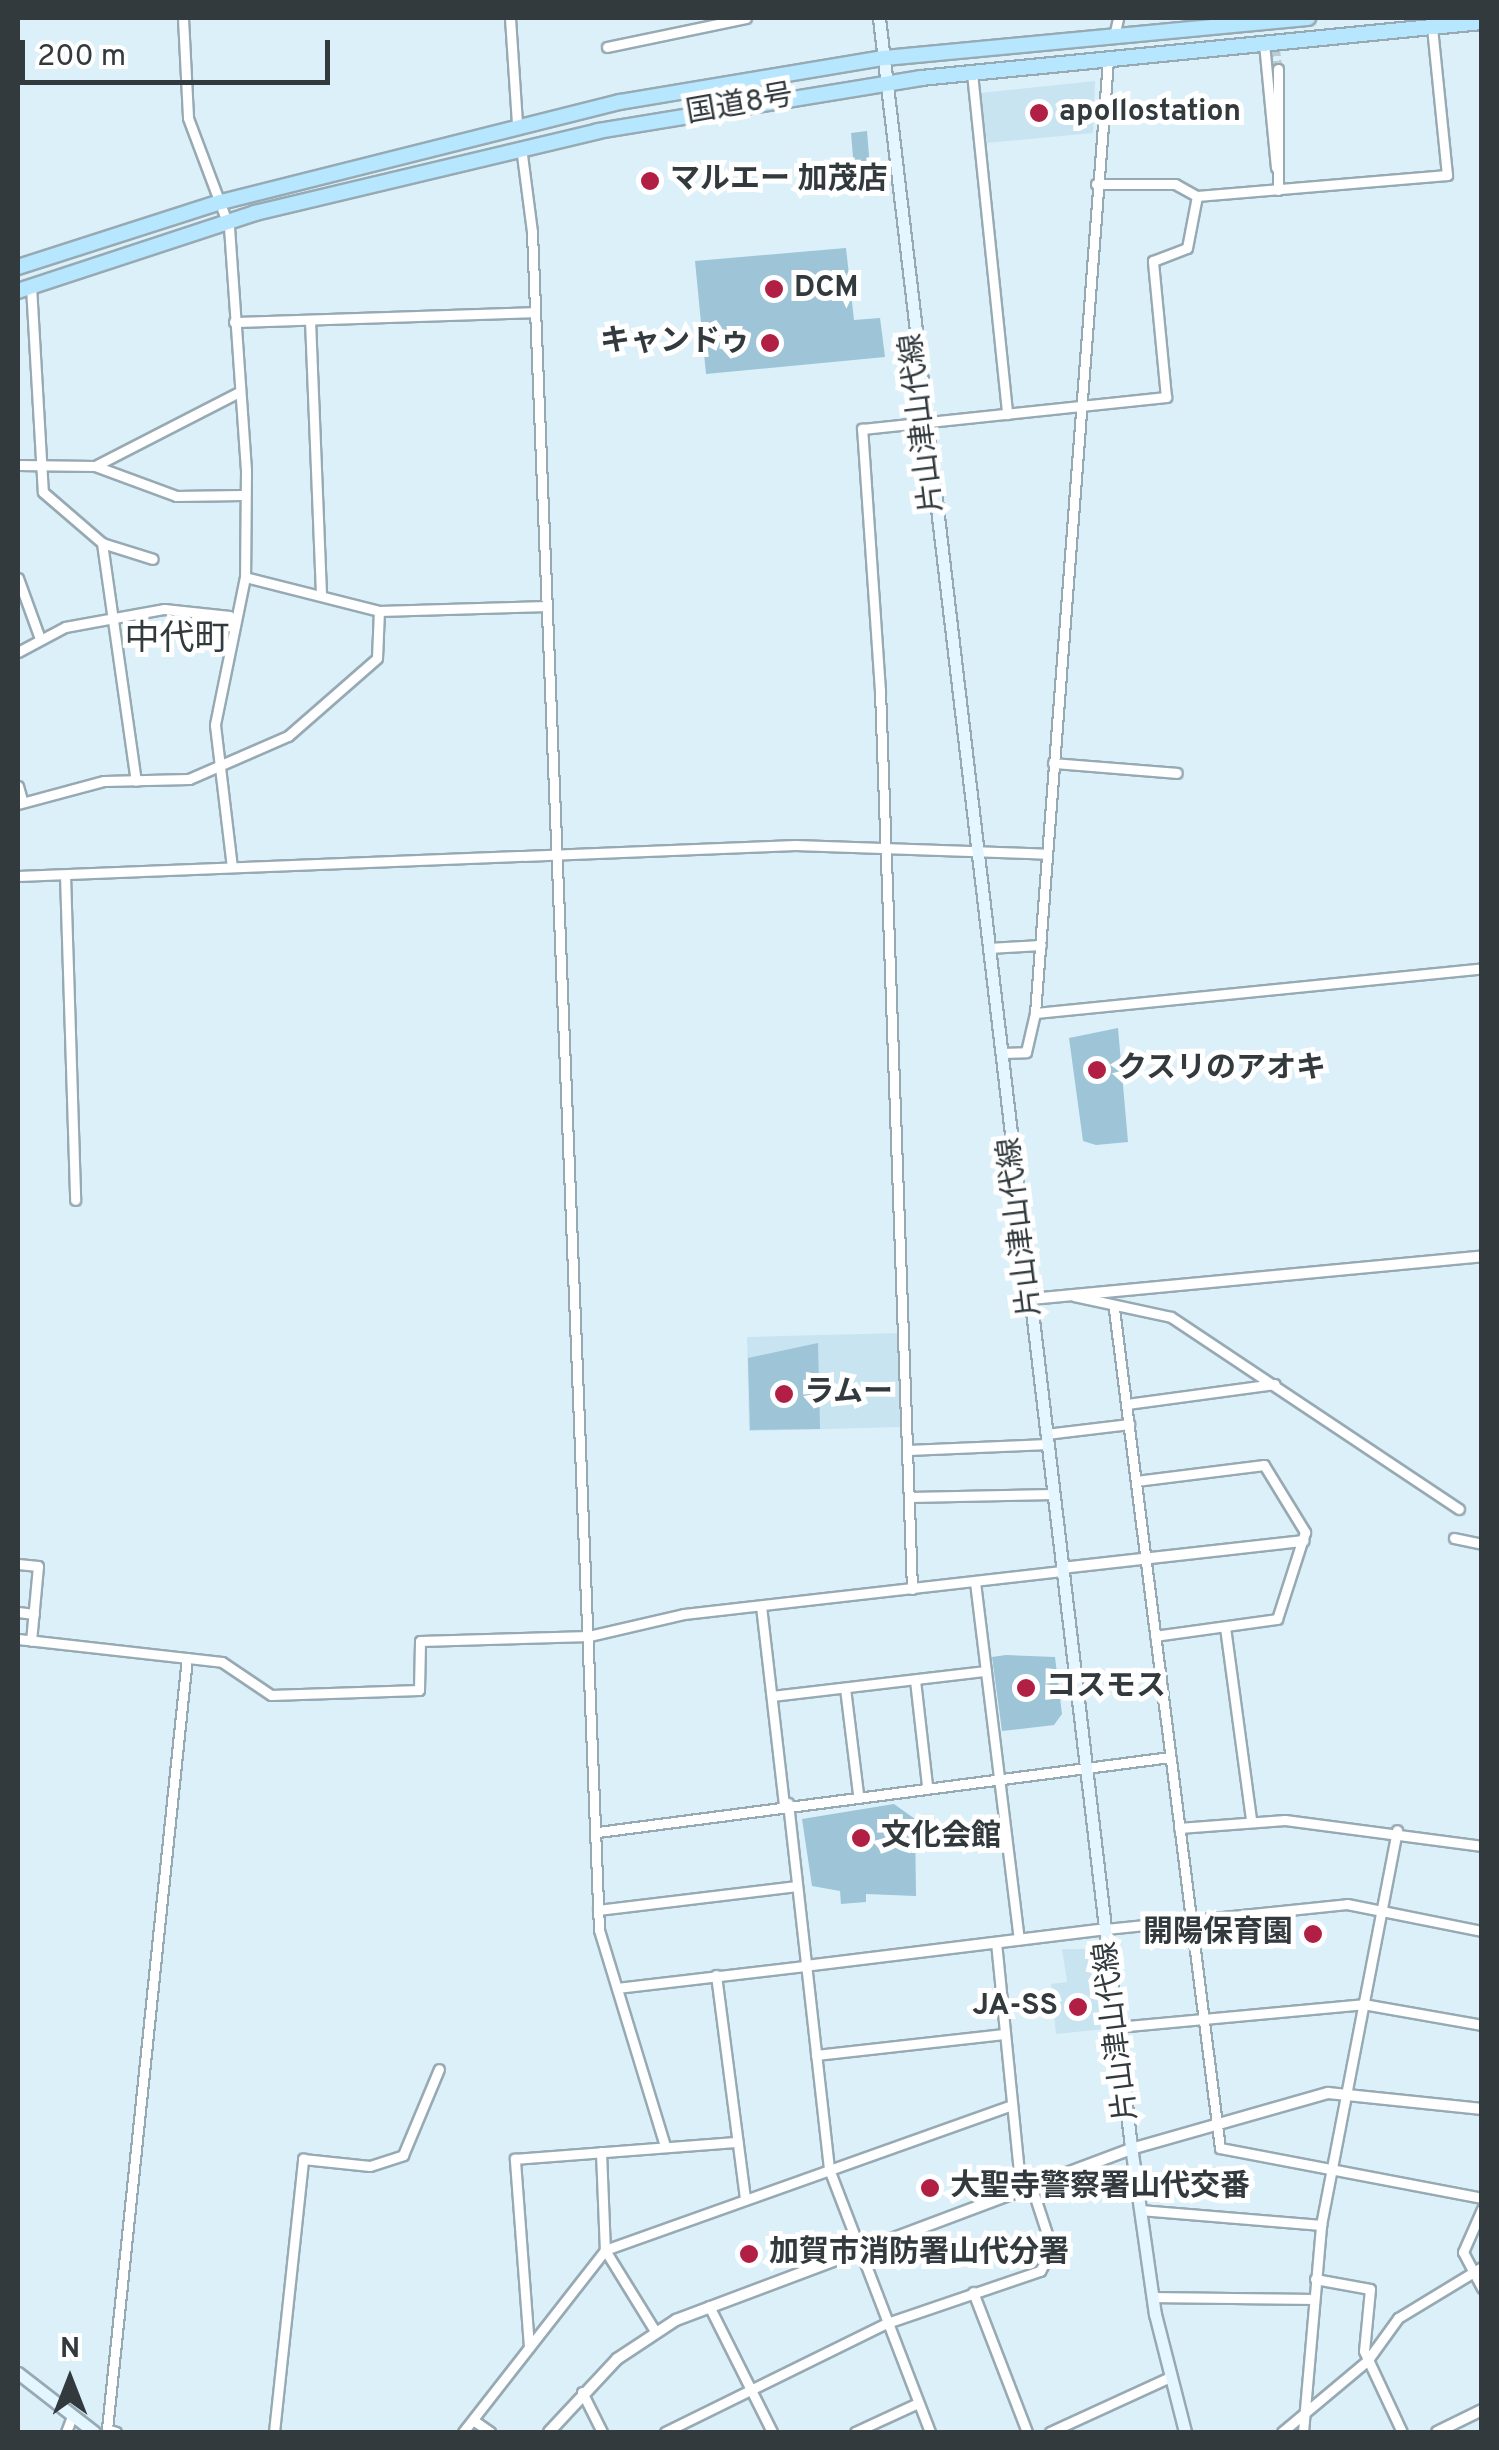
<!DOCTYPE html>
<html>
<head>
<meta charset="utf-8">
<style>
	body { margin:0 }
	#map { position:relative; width:1499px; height:2450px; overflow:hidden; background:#dcf0fa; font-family:Overpass,"Noto Sans JP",sans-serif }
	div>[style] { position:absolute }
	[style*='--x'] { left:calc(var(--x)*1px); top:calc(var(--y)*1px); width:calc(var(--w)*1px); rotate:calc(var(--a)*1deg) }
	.built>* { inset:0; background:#c8e4f1 }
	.building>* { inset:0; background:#9dc4d7 }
	.minor-tunnel>* { height:9px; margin-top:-4.5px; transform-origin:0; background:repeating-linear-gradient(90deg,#baccd4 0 9px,transparent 0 13.5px) }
	.roads { filter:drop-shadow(2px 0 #97aab4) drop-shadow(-2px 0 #97aab4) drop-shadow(0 2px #97aab4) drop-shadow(0 -2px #97aab4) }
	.minor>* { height:9px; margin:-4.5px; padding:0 4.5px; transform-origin:4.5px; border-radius:4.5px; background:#fff }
	.tertiary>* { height:10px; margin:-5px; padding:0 5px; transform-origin:5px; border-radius:5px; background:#fff }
	.secondary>* { height:11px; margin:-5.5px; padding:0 5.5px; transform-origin:5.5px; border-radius:5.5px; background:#e4f6ff }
	.trunk>* { height:14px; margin:-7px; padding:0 7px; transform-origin:7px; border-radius:7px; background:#b6e7ff }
	.dots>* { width:28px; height:28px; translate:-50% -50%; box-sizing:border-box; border:5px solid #fff; border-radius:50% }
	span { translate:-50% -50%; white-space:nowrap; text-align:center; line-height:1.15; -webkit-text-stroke:10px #fff; paint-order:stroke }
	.street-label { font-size:30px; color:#323a3e }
	.poi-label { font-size:30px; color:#323a3e; font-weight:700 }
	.left { translate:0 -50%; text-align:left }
	.right { translate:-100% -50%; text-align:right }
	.quarter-label { font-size:35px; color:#323a3e }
	.frame { position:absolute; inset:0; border:20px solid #323a3e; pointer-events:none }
	.north { position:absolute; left:20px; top:2330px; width:100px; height:100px; -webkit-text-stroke:8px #fff; paint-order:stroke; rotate:0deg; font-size:28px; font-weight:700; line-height:40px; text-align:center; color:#323a3e }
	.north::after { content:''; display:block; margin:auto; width:35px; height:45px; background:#323a3e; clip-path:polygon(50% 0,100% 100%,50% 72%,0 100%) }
	.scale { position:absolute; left:20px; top:40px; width:310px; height:45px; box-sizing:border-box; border:5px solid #323a3e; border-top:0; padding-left:12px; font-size:30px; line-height:35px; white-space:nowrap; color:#323a3e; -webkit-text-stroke:8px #fff; paint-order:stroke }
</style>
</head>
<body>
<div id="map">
	<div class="built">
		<div style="clip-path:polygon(1095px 81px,1093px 133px,987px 143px,980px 93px)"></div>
		<div style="clip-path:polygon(901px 1333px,903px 1427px,749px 1431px,747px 1337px)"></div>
		<div style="clip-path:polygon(1062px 1949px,1095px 1949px,1105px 2029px,1056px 2034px,1051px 1984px,1067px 1982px)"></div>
	</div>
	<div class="building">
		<div style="clip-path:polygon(867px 131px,870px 168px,854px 169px,851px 133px)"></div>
		<div style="clip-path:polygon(846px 248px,854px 320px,880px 318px,885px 357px,706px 374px,695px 261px)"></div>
		<div style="clip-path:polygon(1118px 1028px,1128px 1142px,1096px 1145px,1083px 1141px,1069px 1038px)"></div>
		<div style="clip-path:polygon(818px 1343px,820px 1429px,750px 1430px,748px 1358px)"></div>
		<div style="clip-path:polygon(1006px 1655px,1055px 1657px,1062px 1714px,1054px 1725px,1002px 1731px,992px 1657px)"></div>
		<div style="clip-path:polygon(894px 1804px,915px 1819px,916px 1896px,866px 1894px,866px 1902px,841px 1904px,840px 1891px,812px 1886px,802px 1819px)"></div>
	</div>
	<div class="minor-tunnel">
		<div style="--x:1272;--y:20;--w:49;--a:83"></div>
	</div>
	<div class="roads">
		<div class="minor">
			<div style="--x:183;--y:18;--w:100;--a:87.1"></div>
			<div style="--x:188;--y:118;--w:116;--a:69.4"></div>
			<div style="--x:229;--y:227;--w:244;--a:86"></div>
			<div style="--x:246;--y:470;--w:107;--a:90.5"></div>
			<div style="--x:245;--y:577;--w:151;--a:101.5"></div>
			<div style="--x:215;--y:725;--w:143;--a:83.2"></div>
			<div style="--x:510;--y:18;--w:105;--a:86.2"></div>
			<div style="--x:1114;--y:36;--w:18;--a:-77"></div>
			<div style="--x:1264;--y:43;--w:125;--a:84.5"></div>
			<div style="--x:607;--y:47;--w:142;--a:-11.8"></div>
			<div style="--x:1278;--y:69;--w:121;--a:90"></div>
			<div style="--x:972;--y:73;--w:343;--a:84.1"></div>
			<div style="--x:521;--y:147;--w:86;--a:82.6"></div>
			<div style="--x:532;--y:232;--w:1699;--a:87.74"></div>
			<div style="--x:599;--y:1930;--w:226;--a:73"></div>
			<div style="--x:1096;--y:184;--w:79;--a:0"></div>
			<div style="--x:1175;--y:184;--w:25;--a:29"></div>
			<div style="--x:1197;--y:196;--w:251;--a:-4.8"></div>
			<div style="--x:1447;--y:175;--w:158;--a:-95.8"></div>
			<div style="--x:31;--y:286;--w:206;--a:86.7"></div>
			<div style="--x:43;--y:492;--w:78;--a:40.8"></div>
			<div style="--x:102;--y:543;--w:240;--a:81.9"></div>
			<div style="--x:310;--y:320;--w:275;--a:87.7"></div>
			<div style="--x:234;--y:322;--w:300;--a:-1.9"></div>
			<div style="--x:18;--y:465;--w:77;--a:0.7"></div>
			<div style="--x:95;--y:466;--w:162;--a:-27.2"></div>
			<div style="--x:95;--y:466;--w:86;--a:20.3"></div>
			<div style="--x:176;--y:496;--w:66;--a:-0.9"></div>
			<div style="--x:102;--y:543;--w:53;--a:17.4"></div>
			<div style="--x:245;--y:577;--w:138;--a:14.2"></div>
			<div style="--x:379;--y:611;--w:168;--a:-1.7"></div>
			<div style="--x:18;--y:578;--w:62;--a:70.1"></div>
			<div style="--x:18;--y:652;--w:53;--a:-28"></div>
			<div style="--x:65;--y:627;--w:101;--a:-10.3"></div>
			<div style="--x:164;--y:609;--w:66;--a:6.1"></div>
			<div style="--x:1053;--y:763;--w:124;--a:4.6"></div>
			<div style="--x:18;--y:786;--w:15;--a:74"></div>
			<div style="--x:18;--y:804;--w:89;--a:-15"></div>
			<div style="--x:104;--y:781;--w:85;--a:-1.3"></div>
			<div style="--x:189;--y:779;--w:108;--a:-23.5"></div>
			<div style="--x:288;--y:736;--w:118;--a:-41.2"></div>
			<div style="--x:377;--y:658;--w:47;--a:-87.6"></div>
			<div style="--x:65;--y:875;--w:325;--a:88.2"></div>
			<div style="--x:18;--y:876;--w:778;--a:-2.28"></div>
			<div style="--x:795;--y:845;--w:252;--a:2"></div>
			<div style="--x:988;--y:948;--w:53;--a:-3.2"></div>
			<div style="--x:1035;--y:1013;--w:449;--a:-5.7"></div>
			<div style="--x:1002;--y:1053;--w:24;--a:-2"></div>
			<div style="--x:1026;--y:1052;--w:40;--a:-77"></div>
			<div style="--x:1035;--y:1013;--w:956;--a:-85.62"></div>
			<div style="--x:1074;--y:1296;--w:99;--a:12.2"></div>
			<div style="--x:1171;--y:1317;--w:346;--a:33.7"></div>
			<div style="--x:1114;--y:1309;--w:846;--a:82.8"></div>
			<div style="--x:1220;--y:2148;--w:267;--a:10.8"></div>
			<div style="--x:1127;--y:1404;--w:149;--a:-7.7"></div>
			<div style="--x:1046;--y:1434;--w:84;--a:-6.9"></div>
			<div style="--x:908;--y:1450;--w:140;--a:-2.5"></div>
			<div style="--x:1136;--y:1481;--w:129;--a:-7.1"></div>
			<div style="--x:1264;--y:1465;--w:79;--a:58.5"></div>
			<div style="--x:1305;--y:1532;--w:91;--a:107.8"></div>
			<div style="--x:1277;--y:1619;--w:123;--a:172.1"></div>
			<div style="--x:910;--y:1497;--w:143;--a:-1.2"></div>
			<div style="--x:1454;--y:1538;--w:29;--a:12"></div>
			<div style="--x:18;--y:1564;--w:20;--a:6"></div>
			<div style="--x:38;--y:1566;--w:75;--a:95.3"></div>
			<div style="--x:975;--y:1582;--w:360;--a:83"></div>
			<div style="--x:912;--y:1589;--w:899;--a:-92.04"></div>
			<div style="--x:880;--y:691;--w:263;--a:-93.9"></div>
			<div style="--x:862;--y:429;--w:306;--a:-6"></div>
			<div style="--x:1166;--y:397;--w:137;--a:-95.5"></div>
			<div style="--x:1153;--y:261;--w:36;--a:-21"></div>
			<div style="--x:1187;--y:248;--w:53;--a:-79.1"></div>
			<div style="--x:761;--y:1606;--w:199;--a:83.4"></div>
			<div style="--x:18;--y:1612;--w:16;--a:7"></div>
			<div style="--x:1225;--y:1627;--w:194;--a:82.3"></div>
			<div style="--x:18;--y:1639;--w:205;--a:6.4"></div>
			<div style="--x:222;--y:1662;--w:59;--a:34"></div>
			<div style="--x:271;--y:1695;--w:148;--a:-1.9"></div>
			<div style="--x:419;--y:1690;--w:49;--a:-88.8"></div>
			<div style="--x:420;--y:1641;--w:169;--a:-1.7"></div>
			<div style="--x:589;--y:1636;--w:98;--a:-13"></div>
			<div style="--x:684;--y:1614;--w:380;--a:-6.5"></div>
			<div style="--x:915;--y:1680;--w:107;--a:83.5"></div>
			<div style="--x:845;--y:1688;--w:107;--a:83"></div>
			<div style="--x:772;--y:1696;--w:215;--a:-6.7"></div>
			<div style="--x:788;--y:1803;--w:368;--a:83.6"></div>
			<div style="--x:829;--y:2169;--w:282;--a:69"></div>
			<div style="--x:1179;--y:1828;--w:106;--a:-4.3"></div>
			<div style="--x:1285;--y:1820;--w:199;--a:7.5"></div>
			<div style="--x:598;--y:1832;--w:577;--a:-7.47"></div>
			<div style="--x:598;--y:1910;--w:200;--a:-6.9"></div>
			<div style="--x:1106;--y:1929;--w:242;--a:-5.9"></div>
			<div style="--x:1347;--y:1904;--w:138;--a:11.3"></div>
			<div style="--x:996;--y:1942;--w:251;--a:84.3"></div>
			<div style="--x:716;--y:1975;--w:226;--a:82.6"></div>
			<div style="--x:617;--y:1988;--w:189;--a:-6.7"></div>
			<div style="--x:1117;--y:2027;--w:247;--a:-5.3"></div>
			<div style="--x:1363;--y:2004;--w:121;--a:10"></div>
			<div style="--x:816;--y:2055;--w:189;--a:-6.4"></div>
			<div style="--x:601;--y:2152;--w:98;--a:87.7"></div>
			<div style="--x:605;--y:2250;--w:95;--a:58.3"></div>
			<div style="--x:1482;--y:2209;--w:47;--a:113.8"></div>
			<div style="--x:1463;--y:2252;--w:41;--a:62.2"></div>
			<div style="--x:1140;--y:2210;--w:182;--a:4.7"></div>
			<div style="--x:1315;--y:2279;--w:56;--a:10.3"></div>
			<div style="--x:1370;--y:2289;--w:62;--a:95.5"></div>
			<div style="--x:1364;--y:2351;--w:89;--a:64.9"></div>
			<div style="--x:973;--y:2292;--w:150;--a:68.9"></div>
			<div style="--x:1153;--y:2297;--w:158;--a:0.7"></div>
			<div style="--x:709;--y:2306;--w:141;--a:63.4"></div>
			<div style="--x:529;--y:2347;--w:189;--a:-94.3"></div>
			<div style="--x:515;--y:2159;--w:223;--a:-4.4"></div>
			<div style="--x:582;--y:2392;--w:45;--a:63.4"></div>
			<div style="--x:473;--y:2420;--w:21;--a:35"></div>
			<div style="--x:66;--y:2432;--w:17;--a:-69"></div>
			<div style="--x:116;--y:2432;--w:9;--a:-162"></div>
			<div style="--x:107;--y:2429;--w:775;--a:-84.08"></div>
			<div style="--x:274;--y:2432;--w:275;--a:-83.9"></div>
			<div style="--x:303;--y:2159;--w:67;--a:6"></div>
			<div style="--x:370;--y:2166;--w:35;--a:-18"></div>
			<div style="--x:403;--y:2155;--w:93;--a:-67.3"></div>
			<div style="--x:463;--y:2432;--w:231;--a:-52"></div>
			<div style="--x:605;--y:2250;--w:432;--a:-19.6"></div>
			<div style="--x:665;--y:2432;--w:247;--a:-26.2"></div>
			<div style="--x:887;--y:2323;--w:162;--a:-18.8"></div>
			<div style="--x:1040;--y:2271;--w:25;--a:-61"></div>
			<div style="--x:1052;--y:2249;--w:64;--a:-108.2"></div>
			<div style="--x:855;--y:2432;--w:69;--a:-24.7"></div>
			<div style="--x:1050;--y:2432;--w:132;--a:-24.6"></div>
			<div style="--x:1282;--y:2432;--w:111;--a:-39.9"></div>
			<div style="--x:1367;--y:2361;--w:53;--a:-54.2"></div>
			<div style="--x:1398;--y:2318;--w:98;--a:-31.3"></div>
			<div style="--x:1303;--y:2432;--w:208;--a:-85"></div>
			<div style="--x:1321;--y:2225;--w:402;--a:-79.1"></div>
		</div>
		<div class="tertiary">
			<div style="--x:1031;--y:1299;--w:453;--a:-5.4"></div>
			<div style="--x:1062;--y:1568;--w:243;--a:-6.4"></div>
			<div style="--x:805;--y:1966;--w:303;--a:-7"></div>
			<div style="--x:549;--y:2432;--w:100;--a:-47"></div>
			<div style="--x:617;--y:2359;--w:71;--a:-33.5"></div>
			<div style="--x:676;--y:2320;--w:486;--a:-20.6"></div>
			<div style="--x:1131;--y:2149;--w:205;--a:-15.9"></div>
			<div style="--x:1328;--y:2093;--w:155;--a:5.9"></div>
			<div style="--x:1437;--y:2432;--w:50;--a:-26.1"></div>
		</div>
		<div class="secondary">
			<div style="--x:879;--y:18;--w:2136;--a:83.25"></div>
			<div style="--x:1130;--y:2139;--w:177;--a:81.9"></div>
			<div style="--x:1155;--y:2314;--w:122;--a:75.7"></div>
			<div style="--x:18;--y:2373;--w:96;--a:37.8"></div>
		</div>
		<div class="trunk">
			<div style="--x:18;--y:267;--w:213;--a:-17.8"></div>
			<div style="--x:221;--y:202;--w:411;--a:-14.1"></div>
			<div style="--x:620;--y:102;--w:268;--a:-9.5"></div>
			<div style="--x:884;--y:58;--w:426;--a:-5.4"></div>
			<div style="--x:18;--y:291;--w:250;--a:-18.2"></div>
			<div style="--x:255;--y:213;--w:353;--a:-13.4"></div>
			<div style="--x:598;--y:131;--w:327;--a:-9.3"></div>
			<div style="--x:921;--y:78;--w:564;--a:-5.7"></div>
		</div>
	</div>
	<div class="dots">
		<div style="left:1039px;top:113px;background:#b21f45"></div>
		<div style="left:650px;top:181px;background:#b21f45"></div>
		<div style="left:774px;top:289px;background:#b21f45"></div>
		<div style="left:770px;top:343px;background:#b21f45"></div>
		<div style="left:1097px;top:1070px;background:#b21f45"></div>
		<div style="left:784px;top:1394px;background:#b21f45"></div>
		<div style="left:1026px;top:1688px;background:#b21f45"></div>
		<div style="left:861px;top:1838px;background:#b21f45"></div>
		<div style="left:1313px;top:1934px;background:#b21f45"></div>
		<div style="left:1078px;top:2007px;background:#b21f45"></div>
		<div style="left:930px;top:2188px;background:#b21f45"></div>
		<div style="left:749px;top:2254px;background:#b21f45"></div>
	</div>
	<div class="street-label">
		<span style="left:740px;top:106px;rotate:-10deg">国道8号</span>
		<span style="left:924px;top:423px;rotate:-97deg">片山津山代線</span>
		<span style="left:1022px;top:1227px;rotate:-97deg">片山津山代線</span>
		<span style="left:1118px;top:2031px;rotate:-97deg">片山津山代線</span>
	</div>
	<div class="poi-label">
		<span class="left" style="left:1059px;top:113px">apollostation</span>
		<span class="left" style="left:670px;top:181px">マルエー 加茂店</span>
		<span class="left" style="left:794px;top:289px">DCM</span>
		<span class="right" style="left:750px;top:343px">キャンドゥ</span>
		<span class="left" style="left:1117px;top:1070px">クスリのアオキ</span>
		<span class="left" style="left:804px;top:1394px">ラムー</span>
		<span class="left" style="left:1046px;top:1688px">コスモス</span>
		<span class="left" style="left:881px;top:1838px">文化会館</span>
		<span class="right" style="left:1293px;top:1934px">開陽保育園</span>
		<span class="right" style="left:1058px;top:2007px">JA-SS</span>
		<span class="left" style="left:950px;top:2188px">大聖寺警察署山代交番</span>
		<span class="left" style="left:769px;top:2254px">加賀市消防署山代分署</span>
	</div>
	<div class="quarter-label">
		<span style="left:177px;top:640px">中代町</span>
	</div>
	<div class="frame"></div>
	<div class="north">N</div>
	<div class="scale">200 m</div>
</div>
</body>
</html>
